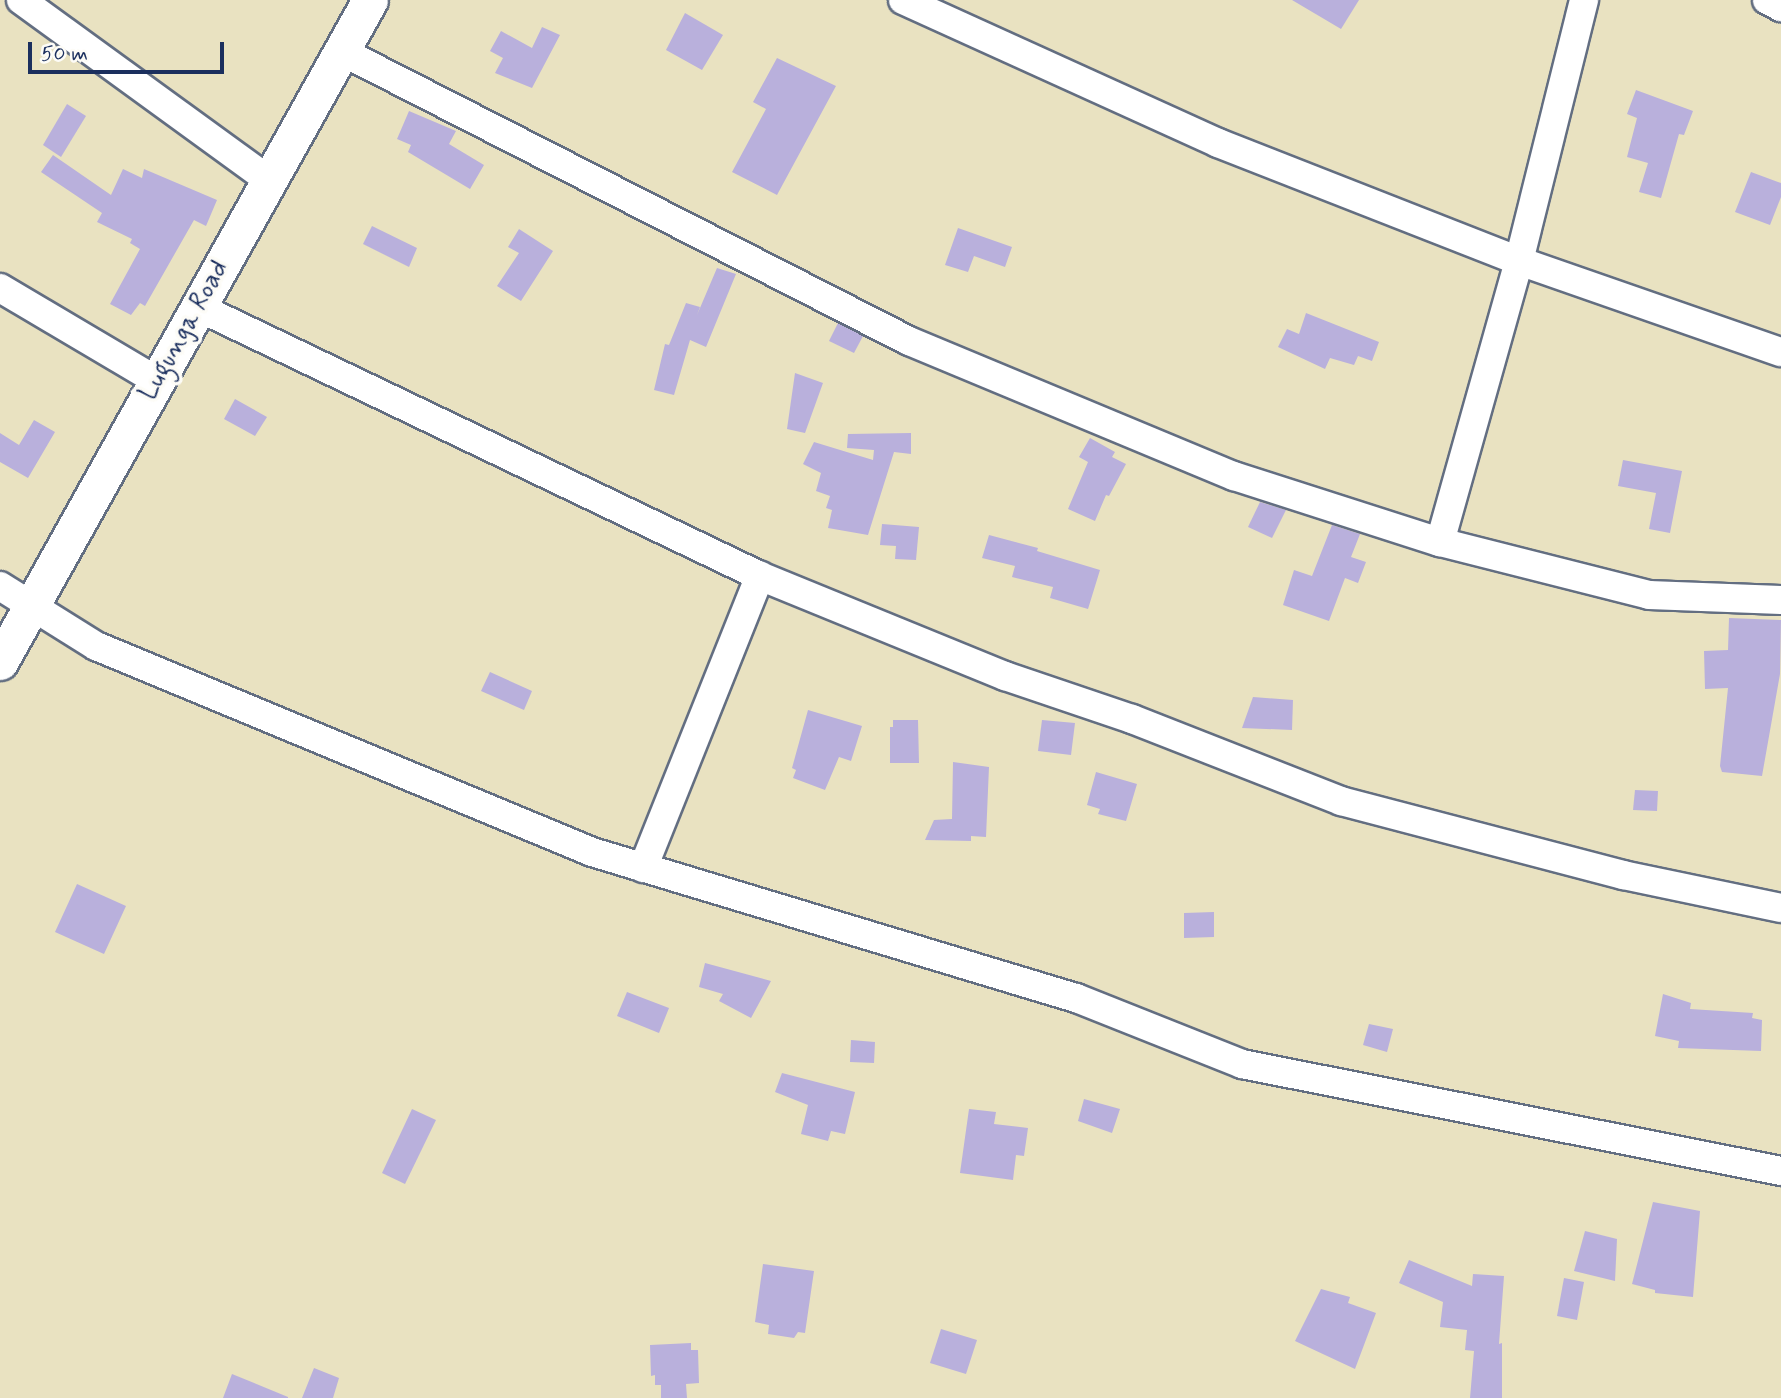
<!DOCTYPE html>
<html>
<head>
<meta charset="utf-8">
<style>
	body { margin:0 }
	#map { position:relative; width:1781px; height:1398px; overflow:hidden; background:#e9e2c1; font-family:Mynerve,sans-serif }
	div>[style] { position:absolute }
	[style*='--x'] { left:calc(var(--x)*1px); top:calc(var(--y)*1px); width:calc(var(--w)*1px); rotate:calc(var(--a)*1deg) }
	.building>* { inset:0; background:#b9b0dc }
	.roads { filter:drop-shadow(2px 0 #636e81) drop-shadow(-2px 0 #636e81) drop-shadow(0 2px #636e81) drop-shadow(0 -2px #636e81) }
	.minor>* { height:28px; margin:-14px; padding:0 14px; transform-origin:14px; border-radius:14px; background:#fff }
	.tertiary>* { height:35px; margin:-17.5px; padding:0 17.5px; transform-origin:17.5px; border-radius:17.5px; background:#fff }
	span { translate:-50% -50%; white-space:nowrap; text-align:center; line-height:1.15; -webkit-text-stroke:7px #fdfcf7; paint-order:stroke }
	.street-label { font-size:26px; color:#1b2f5e }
	.scale { position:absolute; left:28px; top:42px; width:196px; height:32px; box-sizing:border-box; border:4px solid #1b2f5e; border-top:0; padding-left:9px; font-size:21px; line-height:24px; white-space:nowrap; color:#1b2f5e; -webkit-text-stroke:5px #fdfcf7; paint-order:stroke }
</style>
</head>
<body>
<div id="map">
	<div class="building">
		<div style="clip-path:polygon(1292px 0,1359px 0,1341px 29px)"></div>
		<div style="clip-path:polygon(685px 13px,723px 35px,702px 70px,666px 50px)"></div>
		<div style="clip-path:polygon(542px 27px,560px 35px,532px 88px,495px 73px,503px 58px,490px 51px,501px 31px,532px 48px)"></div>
		<div style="clip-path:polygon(777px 58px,836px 86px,777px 195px,732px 172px,766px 109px,753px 102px)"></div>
		<div style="clip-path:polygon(1636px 90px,1693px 111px,1684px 135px,1679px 134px,1661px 198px,1639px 192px,1648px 163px,1627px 157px,1637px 118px,1627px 114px)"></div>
		<div style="clip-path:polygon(67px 104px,86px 116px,61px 157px,43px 145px)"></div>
		<div style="clip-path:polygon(409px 111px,456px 131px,449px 144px,484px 165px,470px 189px,408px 152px,411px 145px,397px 139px)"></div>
		<div style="clip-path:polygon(53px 155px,111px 195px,123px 169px,142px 178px,144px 169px,217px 200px,206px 226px,194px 220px,145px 306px,140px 303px,131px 315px,110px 304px,140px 249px,130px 243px,132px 239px,97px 222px,102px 213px,41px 172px)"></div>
		<div style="clip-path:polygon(1751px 172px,1781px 183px,1781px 197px,1770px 225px,1735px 212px)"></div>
		<div style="clip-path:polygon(372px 226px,417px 248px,409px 267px,363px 244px)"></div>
		<div style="clip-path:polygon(958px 228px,1012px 247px,1005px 267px,974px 256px,968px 272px,945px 265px)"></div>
		<div style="clip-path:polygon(519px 229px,553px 251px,521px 301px,497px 286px,519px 253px,508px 247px)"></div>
		<div style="clip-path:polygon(717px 268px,736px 274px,706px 347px,690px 340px,674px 395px,654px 390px,665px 344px,669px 345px,686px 303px,700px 307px,697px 315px)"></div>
		<div style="clip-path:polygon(1306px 313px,1379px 342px,1372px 361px,1358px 356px,1354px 365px,1330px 358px,1325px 369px,1278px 347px,1287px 329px,1299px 334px)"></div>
		<div style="clip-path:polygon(838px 323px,863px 336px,854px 353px,829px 341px)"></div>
		<div style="clip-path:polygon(795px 373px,823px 383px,805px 433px,787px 429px)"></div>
		<div style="clip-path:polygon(235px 399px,267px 417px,255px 436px,224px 419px)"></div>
		<div style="clip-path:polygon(34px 420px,55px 432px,28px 478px,0 462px,0 433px,19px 445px)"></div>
		<div style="clip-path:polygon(911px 433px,911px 454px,894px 452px,868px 535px,828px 528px,832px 510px,826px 508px,830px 496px,816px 491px,821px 473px,803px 464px,814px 442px,873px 460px,874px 450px,847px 448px,848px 434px)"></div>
		<div style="clip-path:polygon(1090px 438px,1115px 452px,1112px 457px,1126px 464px,1109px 496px,1106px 495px,1095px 521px,1068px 509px,1088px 462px,1079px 457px)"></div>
		<div style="clip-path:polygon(1623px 460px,1682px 471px,1670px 533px,1649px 529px,1656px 493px,1618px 486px)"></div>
		<div style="clip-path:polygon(1260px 502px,1286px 510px,1272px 538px,1248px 527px)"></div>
		<div style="clip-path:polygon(882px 524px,919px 527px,916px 560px,895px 559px,896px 546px,880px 545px)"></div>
		<div style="clip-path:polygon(1332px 525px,1360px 534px,1351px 557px,1366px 562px,1358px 583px,1345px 578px,1329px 621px,1283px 605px,1294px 570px,1312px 576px)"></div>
		<div style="clip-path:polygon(989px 535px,1038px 548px,1037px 551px,1100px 570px,1088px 609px,1050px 598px,1053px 587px,1012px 577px,1015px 566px,982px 558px)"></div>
		<div style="clip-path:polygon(1729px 618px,1781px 620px,1780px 674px,1762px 776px,1722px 772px,1720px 766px,1728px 688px,1705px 689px,1704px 651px,1728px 650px)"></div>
		<div style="clip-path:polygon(490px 672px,532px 691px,524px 710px,481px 691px)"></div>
		<div style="clip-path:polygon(1253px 697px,1293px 700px,1292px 730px,1242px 728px)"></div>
		<div style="clip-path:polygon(808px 710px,862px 726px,851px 761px,839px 757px,825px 790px,793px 778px,796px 770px,792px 768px)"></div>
		<div style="clip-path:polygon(893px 720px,918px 720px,919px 763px,890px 763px,890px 727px,893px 727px)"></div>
		<div style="clip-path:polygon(1042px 720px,1075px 723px,1071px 755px,1038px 751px)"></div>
		<div style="clip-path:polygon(953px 762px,989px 767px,986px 837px,971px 836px,971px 841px,925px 840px,934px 820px,952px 819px)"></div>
		<div style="clip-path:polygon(1096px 772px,1137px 784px,1126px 821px,1098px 814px,1100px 809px,1087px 805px)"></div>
		<div style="clip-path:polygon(1635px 790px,1658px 791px,1657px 811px,1633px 810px)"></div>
		<div style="clip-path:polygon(77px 884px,126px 906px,104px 954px,55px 932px)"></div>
		<div style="clip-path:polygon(1214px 912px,1214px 937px,1184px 938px,1184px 913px)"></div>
		<div style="clip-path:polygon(705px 963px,771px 981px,751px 1018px,719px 1001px,723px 994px,699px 987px)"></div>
		<div style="clip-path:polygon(627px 992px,669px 1008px,659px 1033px,617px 1016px)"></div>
		<div style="clip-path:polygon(1663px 994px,1691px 1003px,1690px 1009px,1753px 1013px,1752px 1018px,1762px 1020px,1761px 1051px,1678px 1048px,1679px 1041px,1655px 1036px)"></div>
		<div style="clip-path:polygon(1369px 1024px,1393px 1029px,1387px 1052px,1363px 1045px)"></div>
		<div style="clip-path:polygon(851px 1040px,875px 1042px,874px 1063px,850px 1062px)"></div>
		<div style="clip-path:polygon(782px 1073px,855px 1092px,845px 1134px,831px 1131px,828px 1141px,801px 1134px,808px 1105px,775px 1092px)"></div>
		<div style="clip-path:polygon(1084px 1099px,1120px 1109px,1112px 1133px,1078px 1121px)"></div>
		<div style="clip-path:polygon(412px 1109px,436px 1120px,405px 1184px,382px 1173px)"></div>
		<div style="clip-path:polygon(969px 1109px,996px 1112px,994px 1124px,1028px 1128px,1024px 1156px,1016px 1155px,1013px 1180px,960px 1173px)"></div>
		<div style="clip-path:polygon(1653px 1202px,1700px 1211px,1693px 1297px,1655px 1293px,1655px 1290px,1632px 1284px)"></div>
		<div style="clip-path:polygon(1585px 1231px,1617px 1239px,1615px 1281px,1574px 1271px)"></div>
		<div style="clip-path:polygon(1409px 1260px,1472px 1286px,1473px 1274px,1504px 1276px,1499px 1344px,1502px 1343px,1502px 1398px,1470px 1398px,1474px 1351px,1465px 1350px,1467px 1330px,1440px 1327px,1443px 1302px,1399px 1283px)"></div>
		<div style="clip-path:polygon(763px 1264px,814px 1271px,805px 1333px,798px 1332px,794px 1338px,768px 1334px,769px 1325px,755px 1322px)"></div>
		<div style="clip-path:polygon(1564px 1278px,1584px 1282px,1577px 1320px,1557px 1316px)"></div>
		<div style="clip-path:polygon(1321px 1289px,1350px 1297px,1348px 1303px,1376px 1313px,1355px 1369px,1295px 1341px)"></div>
		<div style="clip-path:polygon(941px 1329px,977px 1340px,966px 1374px,930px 1363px)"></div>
		<div style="clip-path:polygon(691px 1343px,691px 1350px,698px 1350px,699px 1383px,686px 1384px,687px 1398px,661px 1398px,661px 1385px,655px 1385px,655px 1375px,651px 1376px,650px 1345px)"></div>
		<div style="clip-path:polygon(314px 1368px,339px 1378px,333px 1398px,302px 1398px)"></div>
		<div style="clip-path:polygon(232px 1374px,288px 1397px,288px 1398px,223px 1398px)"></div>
	</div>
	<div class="roads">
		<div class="minor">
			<div style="--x:21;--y:0;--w:306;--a:36"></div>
			<div style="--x:903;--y:0;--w:346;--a:24.4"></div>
			<div style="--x:1218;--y:143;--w:323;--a:21.4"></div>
			<div style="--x:1519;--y:261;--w:277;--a:19.2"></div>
			<div style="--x:1767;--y:0;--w:16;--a:27"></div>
			<div style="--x:341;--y:51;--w:638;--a:27.05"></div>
			<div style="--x:909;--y:341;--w:352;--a:22.6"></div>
			<div style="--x:1234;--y:476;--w:216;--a:17.8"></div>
			<div style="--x:1440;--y:542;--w:216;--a:14.2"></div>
			<div style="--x:1649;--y:595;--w:132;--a:2.2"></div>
			<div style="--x:0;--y:288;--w:182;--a:30.6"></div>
			<div style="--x:198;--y:307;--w:623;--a:25.58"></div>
			<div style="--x:760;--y:576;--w:265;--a:22.2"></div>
			<div style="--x:1005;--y:676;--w:134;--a:18.7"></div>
			<div style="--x:1132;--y:719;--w:225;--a:21.4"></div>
			<div style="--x:1341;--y:801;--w:292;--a:14.7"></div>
			<div style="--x:1623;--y:875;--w:161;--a:11.8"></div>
			<div style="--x:1440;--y:542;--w:292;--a:-74.3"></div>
			<div style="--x:1519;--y:261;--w:269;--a:-76"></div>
			<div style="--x:0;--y:586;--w:113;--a:32"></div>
			<div style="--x:96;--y:646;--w:537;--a:22.55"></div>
			<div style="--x:592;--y:852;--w:506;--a:16.79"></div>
			<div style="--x:1076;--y:998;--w:179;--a:21.7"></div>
			<div style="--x:1242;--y:1064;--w:550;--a:11.23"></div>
			<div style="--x:643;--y:868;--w:315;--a:-68.2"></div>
		</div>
		<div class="tertiary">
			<div style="--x:0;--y:662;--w:758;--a:-60.8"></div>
		</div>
	</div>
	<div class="street-label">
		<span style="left:185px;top:331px;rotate:-61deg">Lugunga Road</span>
	</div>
	<div class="scale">50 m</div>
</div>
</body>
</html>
